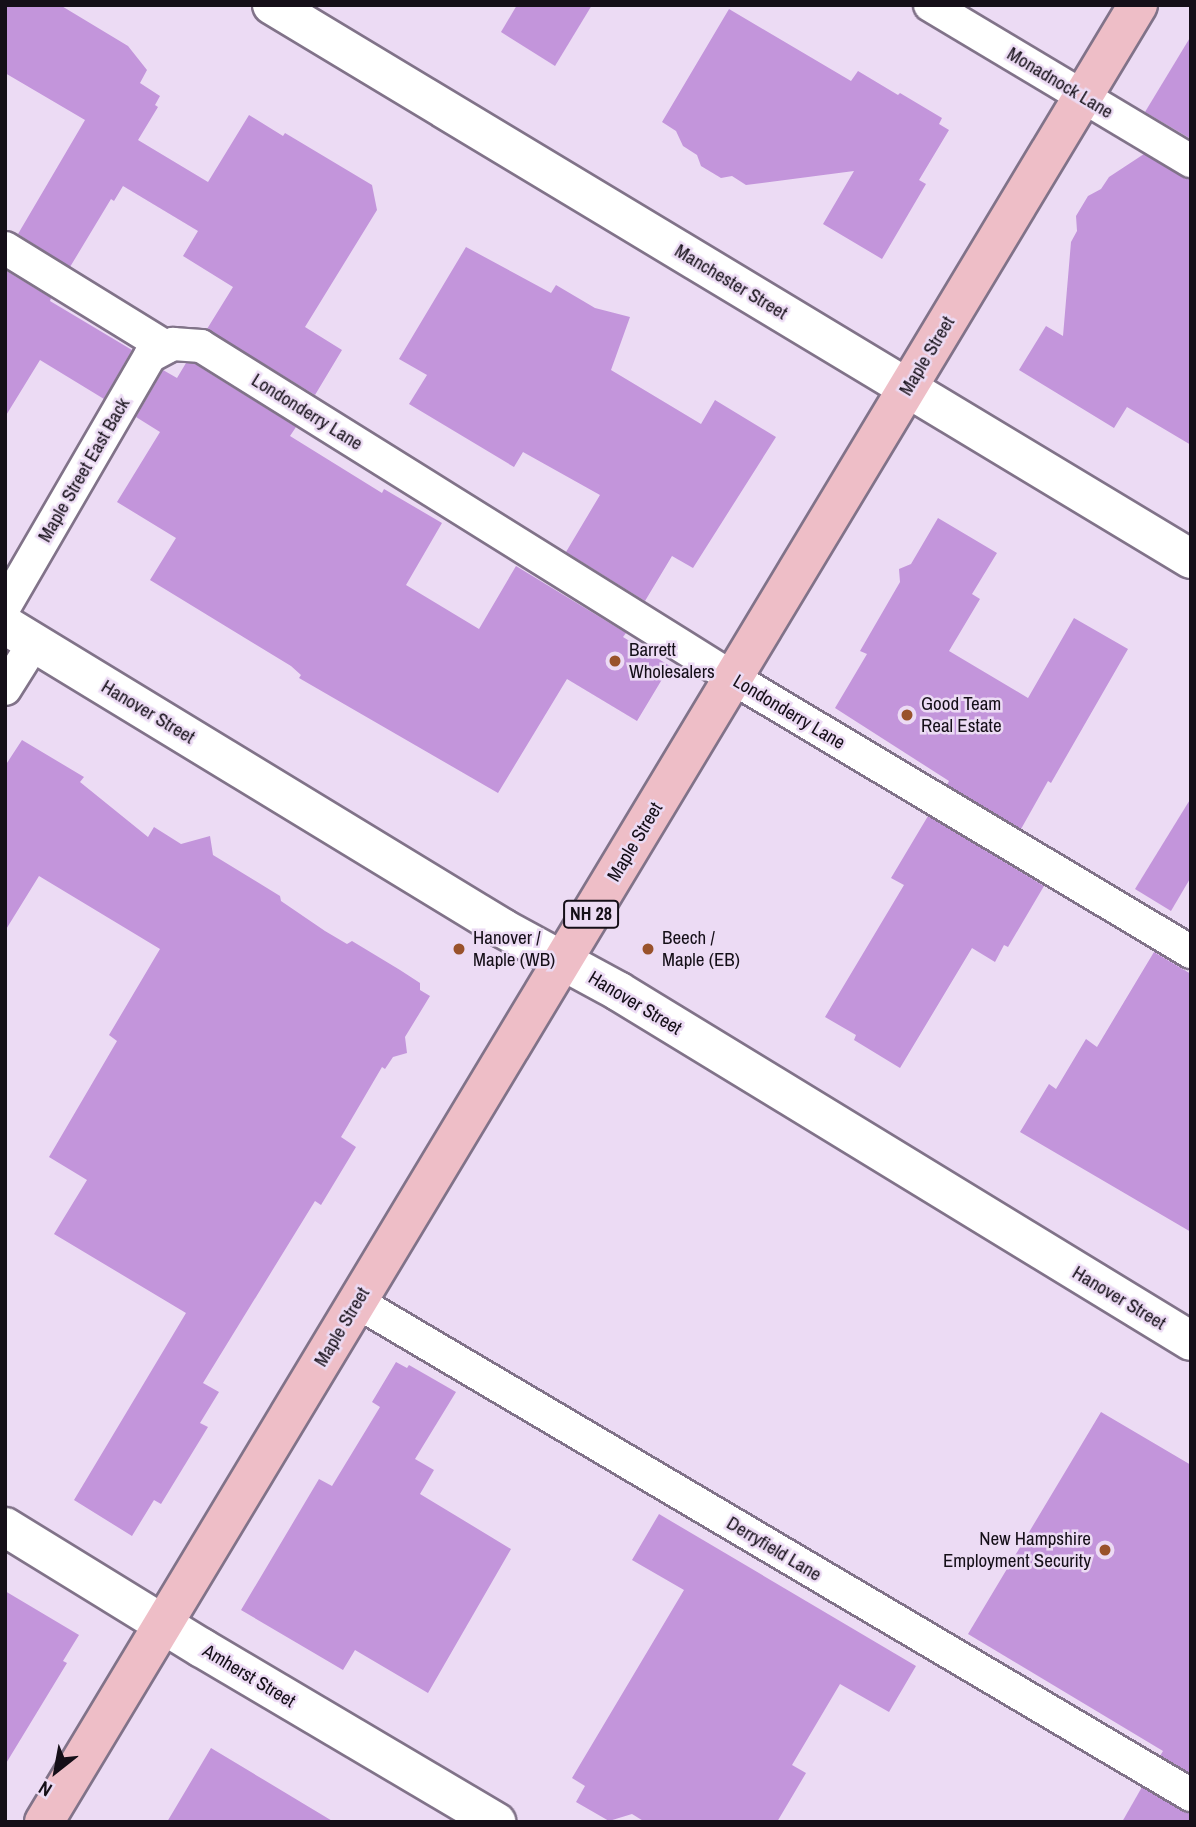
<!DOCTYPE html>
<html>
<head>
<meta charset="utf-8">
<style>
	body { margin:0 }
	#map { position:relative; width:1196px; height:1827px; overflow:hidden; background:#ecdbf4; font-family:"Archivo Narrow",sans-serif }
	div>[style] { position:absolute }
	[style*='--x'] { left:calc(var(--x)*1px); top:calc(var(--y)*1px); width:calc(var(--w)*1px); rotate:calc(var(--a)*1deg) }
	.building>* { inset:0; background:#c395db }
	.roads { filter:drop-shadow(2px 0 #817389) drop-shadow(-2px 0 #817389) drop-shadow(0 2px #817389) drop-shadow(0 -2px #817389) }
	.service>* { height:32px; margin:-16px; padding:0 16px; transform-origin:16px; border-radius:16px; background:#fff }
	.minor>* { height:38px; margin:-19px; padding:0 19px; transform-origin:19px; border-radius:19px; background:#fff }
	.tertiary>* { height:38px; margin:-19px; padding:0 19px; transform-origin:19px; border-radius:19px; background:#fff }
	.primary>* { height:38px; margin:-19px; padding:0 19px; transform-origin:19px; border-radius:19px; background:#eebec7 }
	.dots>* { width:19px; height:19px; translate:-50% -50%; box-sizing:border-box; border:4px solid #ecdbf4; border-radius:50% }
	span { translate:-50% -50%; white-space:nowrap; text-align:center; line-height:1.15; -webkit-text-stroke:5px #ecdbf4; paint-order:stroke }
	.shield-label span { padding:2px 5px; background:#ecdbf4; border:2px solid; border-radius:5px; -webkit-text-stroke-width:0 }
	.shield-label { font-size:18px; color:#150f18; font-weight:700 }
	.street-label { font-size:19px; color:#150f18 }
	.poi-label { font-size:19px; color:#150f18 }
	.left { translate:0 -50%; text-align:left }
	.right { translate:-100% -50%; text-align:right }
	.frame { position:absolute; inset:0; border:7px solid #150f18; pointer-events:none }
	.north { position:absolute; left:21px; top:1736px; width:70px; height:70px; -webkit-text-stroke:5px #ecdbf4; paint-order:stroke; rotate:211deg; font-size:19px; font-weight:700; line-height:28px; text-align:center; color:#150f18 }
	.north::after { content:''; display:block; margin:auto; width:24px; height:32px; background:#150f18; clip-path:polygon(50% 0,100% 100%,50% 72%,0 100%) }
</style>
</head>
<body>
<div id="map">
	<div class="building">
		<div style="clip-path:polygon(5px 5px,60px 5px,128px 46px,147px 70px,140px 83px,160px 96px,155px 105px,158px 107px,138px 140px,208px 182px,249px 115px,283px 136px,285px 133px,372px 185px,377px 210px,305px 327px,342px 350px,315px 395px,207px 329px,233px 287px,183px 256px,198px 231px,123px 186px,114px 201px,111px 199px,70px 267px,18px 234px,85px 120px,5px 73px)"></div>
		<div style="clip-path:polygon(517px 5px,592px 5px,555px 66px,501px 32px)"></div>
		<div style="clip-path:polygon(729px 9px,851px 81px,858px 71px,898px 95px,900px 93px,942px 118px,939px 124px,949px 130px,919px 180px,926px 184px,882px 259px,823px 224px,854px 171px,746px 185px,732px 176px,721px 178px,701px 166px,697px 155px,683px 146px,676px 131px,662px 122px)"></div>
		<div style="clip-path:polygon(1191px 36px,1191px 139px,1145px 112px)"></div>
		<div style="clip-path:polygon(1144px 154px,1191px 179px,1191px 445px,1127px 407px,1114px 428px,1019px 370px,1046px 326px,1063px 336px,1071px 242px,1077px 231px,1076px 216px,1088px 196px,1101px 189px,1109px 177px)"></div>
		<div style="clip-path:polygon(466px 247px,551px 293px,556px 285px,595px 308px,630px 317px,611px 370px,701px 424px,715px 400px,776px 437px,693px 568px,672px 556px,645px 601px,566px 552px,600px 495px,523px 452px,514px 467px,409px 404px,427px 375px,399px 359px)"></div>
		<div style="clip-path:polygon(5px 270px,51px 298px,50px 301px,132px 350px,104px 399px,40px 360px,5px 417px)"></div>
		<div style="clip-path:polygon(186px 363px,195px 364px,296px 427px,290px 436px,382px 493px,384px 489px,442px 523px,406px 585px,479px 629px,516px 566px,626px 633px,623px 637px,670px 666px,637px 721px,567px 679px,498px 793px,299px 678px,301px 675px,291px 666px,150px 580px,176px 538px,117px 502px,160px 432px,136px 417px,163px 370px,177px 378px)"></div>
		<div style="clip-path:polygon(938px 518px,997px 553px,972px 594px,980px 599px,949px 651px,1028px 698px,1074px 618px,1128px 649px,1051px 783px,1048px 781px,1021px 829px,947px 785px,949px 781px,835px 708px,867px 654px,860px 651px,900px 582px,899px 569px,911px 564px)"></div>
		<div style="clip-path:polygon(22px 740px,84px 777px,80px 782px,148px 837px,154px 827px,181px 844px,210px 836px,213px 855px,280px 896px,281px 901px,325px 931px,347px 944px,352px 941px,400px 970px,420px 983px,420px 990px,430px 996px,405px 1037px,407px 1053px,393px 1057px,385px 1069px,382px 1067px,341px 1137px,356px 1147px,321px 1205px,315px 1201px,203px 1383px,219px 1392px,200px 1423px,208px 1427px,161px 1504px,154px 1500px,132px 1536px,74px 1500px,186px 1313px,54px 1234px,87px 1180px,49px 1157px,117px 1041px,109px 1035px,160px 949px,39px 876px,5px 931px,5px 766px)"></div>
		<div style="clip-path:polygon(1191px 798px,1191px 877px,1171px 911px,1135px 889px)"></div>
		<div style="clip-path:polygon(928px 816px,1044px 886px,1008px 947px,1004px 945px,995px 962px,972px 948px,900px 1068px,854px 1040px,856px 1035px,825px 1017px,904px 885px,891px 878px)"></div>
		<div style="clip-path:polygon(1154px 952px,1191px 974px,1191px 1232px,1020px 1132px,1049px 1084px,1056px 1089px,1086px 1039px,1097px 1047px)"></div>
		<div style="clip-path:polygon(396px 1362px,407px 1368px,409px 1365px,456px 1392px,415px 1459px,434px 1470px,420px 1494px,511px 1549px,428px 1693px,355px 1650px,343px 1670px,241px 1610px,319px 1479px,332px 1486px,380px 1407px,372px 1402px)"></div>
		<div style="clip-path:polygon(1101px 1412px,1191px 1465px,1190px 1773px,1160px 1756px,1163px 1751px,968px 1634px)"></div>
		<div style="clip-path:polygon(659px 1514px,916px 1666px,889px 1712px,840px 1684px,792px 1765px,806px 1773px,777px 1822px,645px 1822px,632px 1814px,609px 1821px,576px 1802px,585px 1786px,572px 1778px,684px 1590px,632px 1560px)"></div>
		<div style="clip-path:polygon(5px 1591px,79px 1635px,63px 1661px,67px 1663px,5px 1765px)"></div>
		<div style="clip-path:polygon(211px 1748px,304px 1804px,334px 1822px,167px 1822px)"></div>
		<div style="clip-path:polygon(1142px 1787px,1190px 1813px,1190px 1822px,1122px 1822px)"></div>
	</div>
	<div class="roads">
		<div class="service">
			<div style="--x:930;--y:5;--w:304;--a:30.9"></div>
			<div style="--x:5;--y:248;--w:189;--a:31.6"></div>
			<div style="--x:5;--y:606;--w:289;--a:-59.9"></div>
			<div style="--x:150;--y:356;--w:26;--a:-28"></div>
			<div style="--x:173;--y:344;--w:28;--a:4"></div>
			<div style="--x:201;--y:346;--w:627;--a:31.97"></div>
			<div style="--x:733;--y:678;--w:534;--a:30.89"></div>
			<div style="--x:5;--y:689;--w:54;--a:-57.8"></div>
			<div style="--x:357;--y:1302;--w:969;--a:30.59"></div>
		</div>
		<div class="minor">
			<div style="--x:272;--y:5;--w:1073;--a:31.08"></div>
			<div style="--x:5;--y:1527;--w:231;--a:31.6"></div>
			<div style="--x:202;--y:1648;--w:342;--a:30.6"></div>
		</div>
		<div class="tertiary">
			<div style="--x:5;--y:625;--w:584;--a:31.35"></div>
			<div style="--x:504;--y:929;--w:130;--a:28.5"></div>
			<div style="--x:618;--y:991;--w:671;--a:31.42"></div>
		</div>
		<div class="primary">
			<div style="--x:44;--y:1822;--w:2121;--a:-58.95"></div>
		</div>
	</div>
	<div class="dots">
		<div style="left:615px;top:661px;background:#99522b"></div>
		<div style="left:907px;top:715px;background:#99522b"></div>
		<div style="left:459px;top:949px;background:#99522b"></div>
		<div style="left:648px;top:949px;background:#99522b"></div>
		<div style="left:1105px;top:1550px;background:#99522b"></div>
	</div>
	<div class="shield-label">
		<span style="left:591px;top:914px">NH 28</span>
	</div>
	<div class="street-label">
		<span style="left:1060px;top:83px;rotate:31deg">Monadnock Lane</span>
		<span style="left:731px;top:282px;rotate:31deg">Manchester Street</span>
		<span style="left:927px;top:356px;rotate:-59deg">Maple Street</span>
		<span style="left:307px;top:412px;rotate:32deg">Londonderry Lane</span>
		<span style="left:84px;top:470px;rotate:-60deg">Maple Street East Back</span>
		<span style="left:148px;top:712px;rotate:31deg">Hanover Street</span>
		<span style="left:789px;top:712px;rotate:31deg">Londonderry Lane</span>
		<span style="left:635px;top:842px;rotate:-59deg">Maple Street</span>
		<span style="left:635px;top:1003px;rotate:31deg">Hanover Street</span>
		<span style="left:1119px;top:1298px;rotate:31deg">Hanover Street</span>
		<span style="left:342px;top:1327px;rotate:-59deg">Maple Street</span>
		<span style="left:774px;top:1549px;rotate:31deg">Derryfield Lane</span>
		<span style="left:249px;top:1676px;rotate:31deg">Amherst Street</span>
	</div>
	<div class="poi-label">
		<span class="left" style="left:629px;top:661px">Barrett<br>Wholesalers</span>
		<span class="left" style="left:921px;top:715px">Good Team<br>Real Estate</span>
		<span class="left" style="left:473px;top:949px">Hanover /<br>Maple (WB)</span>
		<span class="left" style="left:662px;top:949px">Beech /<br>Maple (EB)</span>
		<span class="right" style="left:1091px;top:1550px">New Hampshire<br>Employment Security</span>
	</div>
	<div class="frame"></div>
	<div class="north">N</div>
</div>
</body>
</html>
